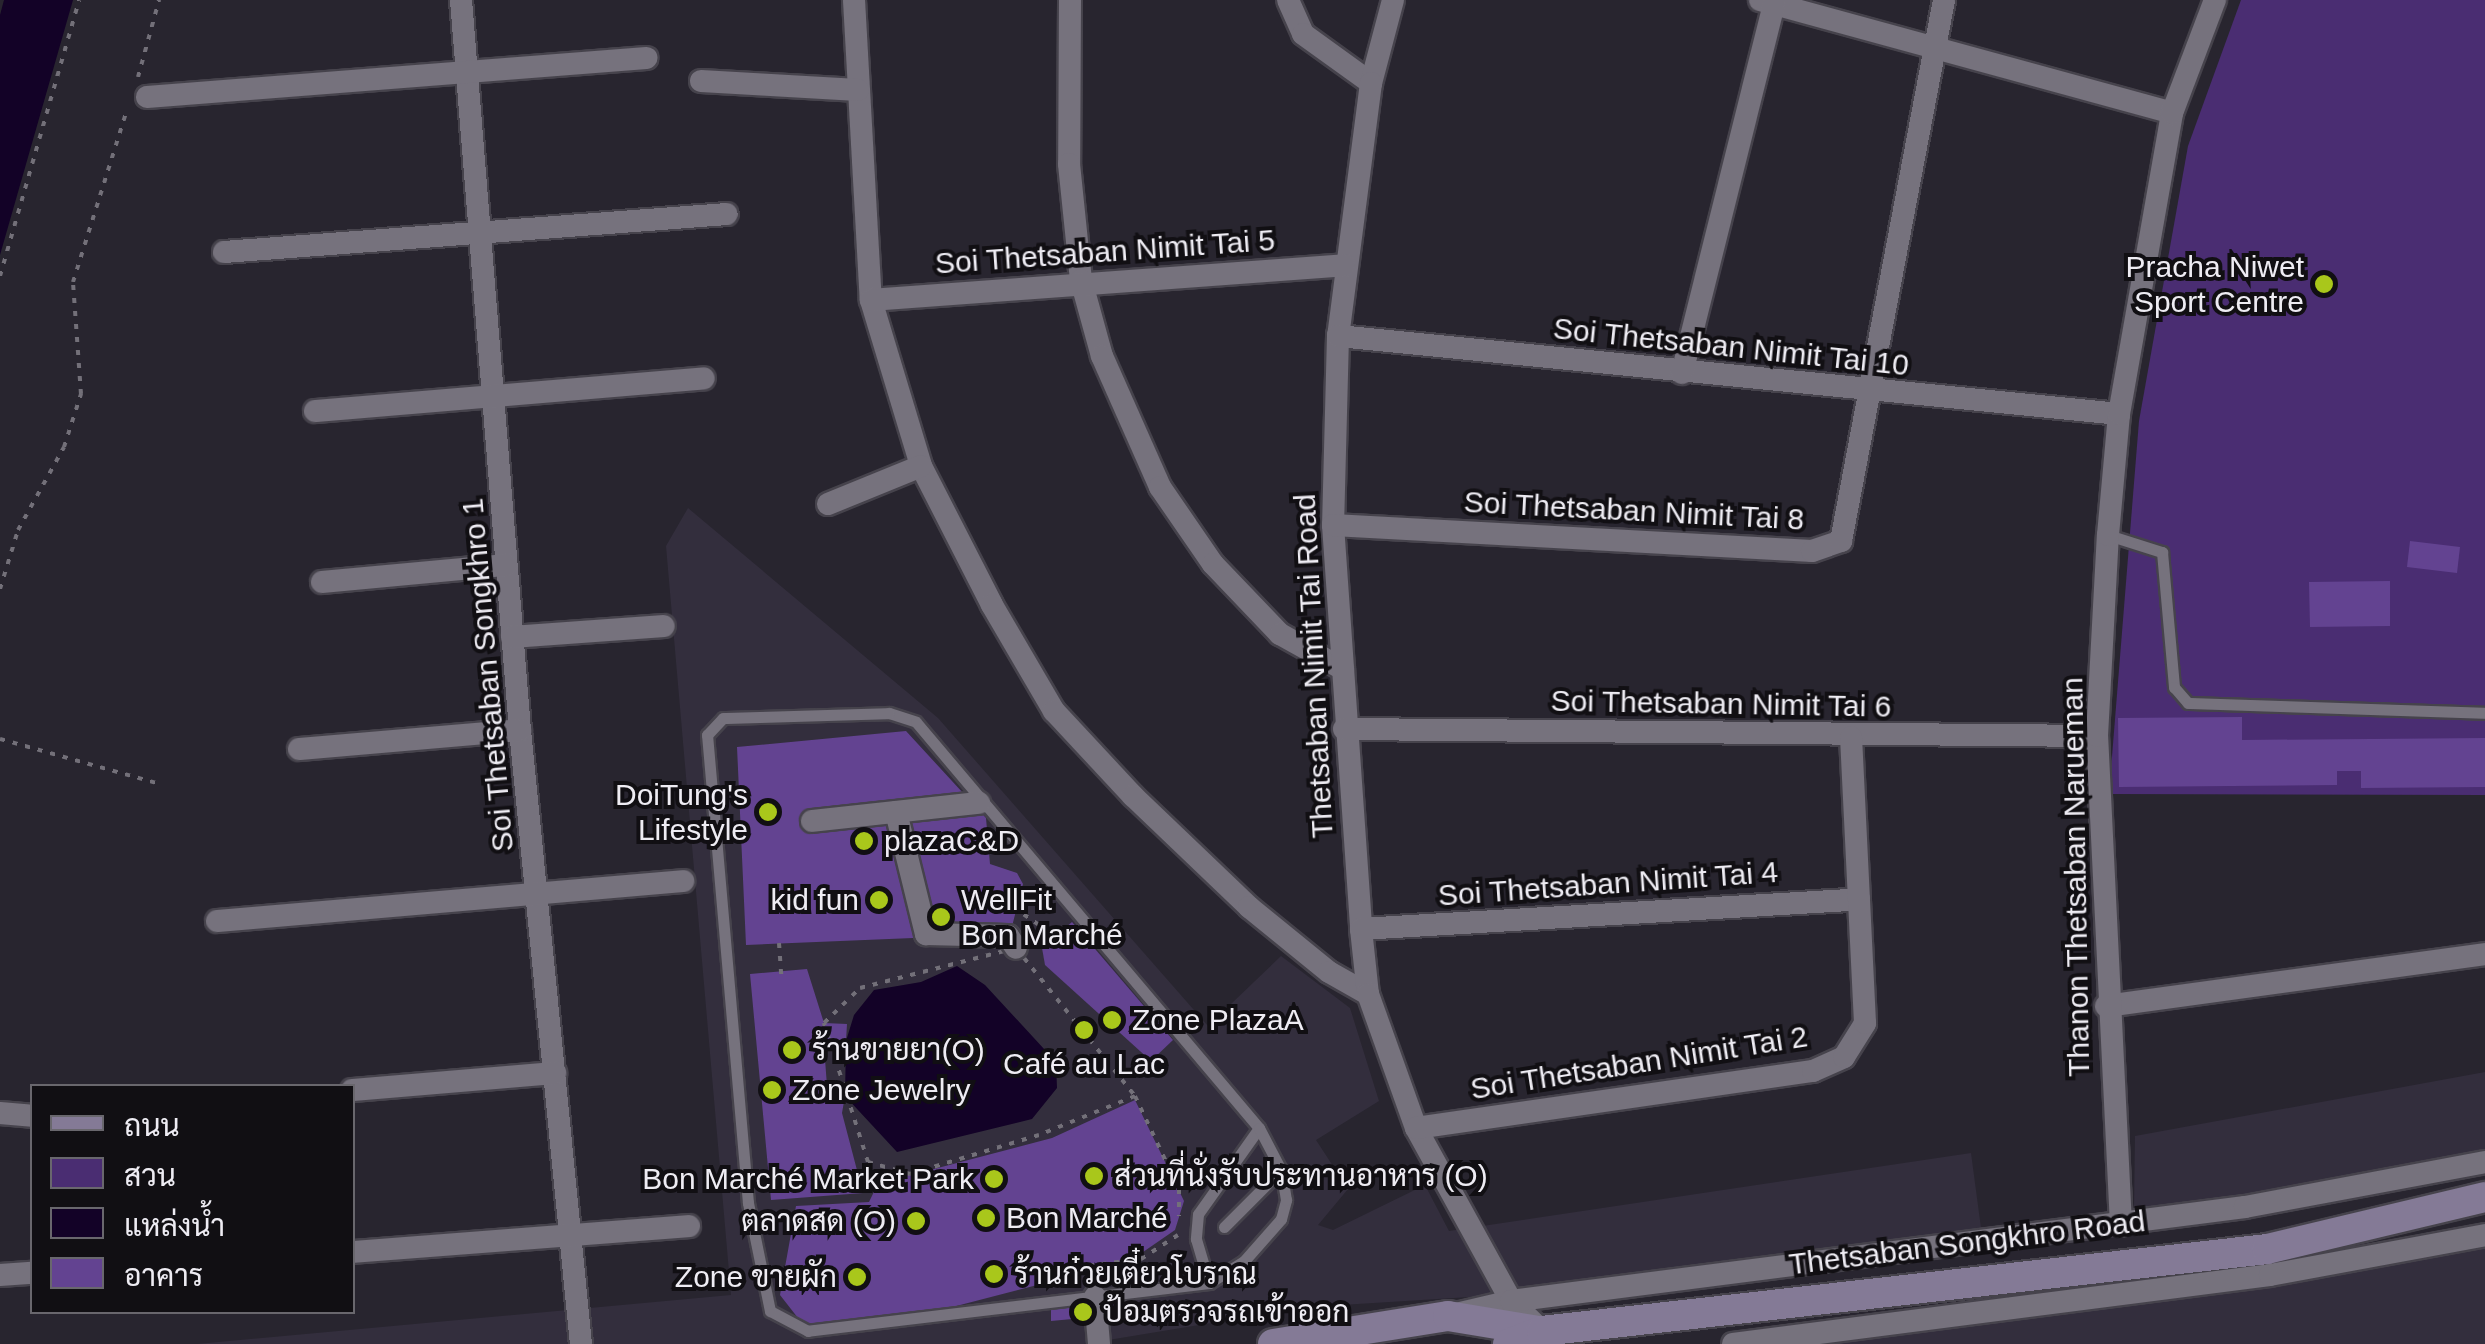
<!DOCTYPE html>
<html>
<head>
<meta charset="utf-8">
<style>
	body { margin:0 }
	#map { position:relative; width:2485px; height:1344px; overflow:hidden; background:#28252f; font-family:Helvetica,Sarabun,sans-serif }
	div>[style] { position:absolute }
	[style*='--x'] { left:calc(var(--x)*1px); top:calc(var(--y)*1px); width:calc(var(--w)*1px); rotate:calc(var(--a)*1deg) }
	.built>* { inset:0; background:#332e3d }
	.green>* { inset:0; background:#4a2d72 }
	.water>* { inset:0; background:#130227 }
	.building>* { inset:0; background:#634391 }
	.path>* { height:4px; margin-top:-2px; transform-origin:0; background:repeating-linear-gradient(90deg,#737079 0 5px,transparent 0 13px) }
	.roads { filter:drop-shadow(2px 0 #46434c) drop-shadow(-2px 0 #46434c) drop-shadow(0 2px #46434c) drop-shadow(0 -2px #46434c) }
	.lane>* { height:11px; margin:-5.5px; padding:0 5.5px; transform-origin:5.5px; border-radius:5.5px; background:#76727d }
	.street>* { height:22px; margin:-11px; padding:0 11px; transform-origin:11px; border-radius:11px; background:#76727d }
	.secondary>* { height:30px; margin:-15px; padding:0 15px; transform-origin:15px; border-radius:15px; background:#847a96 }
	.dots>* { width:28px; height:28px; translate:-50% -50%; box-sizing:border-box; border:5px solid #110f13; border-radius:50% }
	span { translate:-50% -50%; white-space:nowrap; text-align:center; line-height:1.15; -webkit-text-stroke:8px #110f13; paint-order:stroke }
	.street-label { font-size:30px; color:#eeecf3 }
	.poi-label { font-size:30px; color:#eeecf3 }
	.right { translate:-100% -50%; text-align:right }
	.left { translate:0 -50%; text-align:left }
	.legend { position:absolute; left:30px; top:1084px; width:325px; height:230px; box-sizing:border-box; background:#110f13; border:2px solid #69676d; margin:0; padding:12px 18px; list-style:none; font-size:30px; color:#eeecf3 }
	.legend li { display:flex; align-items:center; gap:20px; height:50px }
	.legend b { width:50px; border:2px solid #69676d }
</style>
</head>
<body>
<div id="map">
	<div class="built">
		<div style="clip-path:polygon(688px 508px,938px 718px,1208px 1026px,1281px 956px,1350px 1008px,1379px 1101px,1316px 1140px,1348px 1189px,1318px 1225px,1333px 1230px,1425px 1185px,1449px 1231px,1971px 1153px,1981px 1228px,1549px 1292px,1309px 1307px,1084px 1344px,197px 1344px,731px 1295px,666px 546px)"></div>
		<div style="clip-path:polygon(2485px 1072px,2485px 1152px,2156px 1213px,2134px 1207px,2135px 1136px)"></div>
		<div style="clip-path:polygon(2485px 1242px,2485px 1344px,1832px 1344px,2268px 1286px)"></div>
	</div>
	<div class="green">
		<div style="clip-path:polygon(2241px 0,2485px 0,2485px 795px,2109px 794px,2139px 421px,2188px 146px)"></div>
	</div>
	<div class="water">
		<div style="clip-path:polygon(4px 0,73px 0,0 255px,0 15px)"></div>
		<div style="clip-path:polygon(957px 966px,985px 985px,1056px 1062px,1057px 1088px,1032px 1119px,897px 1152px,845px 1096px,846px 1041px,854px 1015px,874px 990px,921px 982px)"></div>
	</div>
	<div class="building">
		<div style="clip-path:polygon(2410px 541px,2460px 547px,2457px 573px,2407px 567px)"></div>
		<div style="clip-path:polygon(2390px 581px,2390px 626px,2310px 627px,2309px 582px)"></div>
		<div style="clip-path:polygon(2242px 717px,2242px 740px,2485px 738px,2485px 787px,2361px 788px,2361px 771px,2337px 771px,2337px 785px,2119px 787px,2118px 718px)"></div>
		<div style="clip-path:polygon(906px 731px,986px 818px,990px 864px,1017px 873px,1023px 884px,1010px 934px,746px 945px,737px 747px)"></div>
		<div style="clip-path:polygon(1072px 922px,1173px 1040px,1151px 1061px,1045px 965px,1042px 948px)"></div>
		<div style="clip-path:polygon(807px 969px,824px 1023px,847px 1024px,846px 1041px,824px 1046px,828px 1099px,845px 1096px,842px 1113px,863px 1193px,771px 1200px,750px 974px)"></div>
		<div style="clip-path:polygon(1135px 1100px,1184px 1201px,1175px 1230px,1130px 1261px,937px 1311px,805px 1327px,780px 1295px,796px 1206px,869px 1202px,884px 1171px,911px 1175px,1052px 1138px)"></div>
		<div style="clip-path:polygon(1113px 1299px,1115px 1315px,1051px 1321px,1051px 1310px,1062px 1303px)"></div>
	</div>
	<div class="path">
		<div style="--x:138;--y:77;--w:80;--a:-74.7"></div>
		<div style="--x:0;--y:276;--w:287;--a:-74"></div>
		<div style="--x:0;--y:589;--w:62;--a:-73"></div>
		<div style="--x:18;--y:530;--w:95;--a:-61"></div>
		<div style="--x:64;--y:447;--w:56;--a:-72.2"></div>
		<div style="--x:81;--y:394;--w:112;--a:-94.1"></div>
		<div style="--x:73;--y:282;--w:180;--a:-72.6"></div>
		<div style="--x:0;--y:739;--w:163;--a:15.7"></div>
		<div style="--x:1013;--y:907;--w:55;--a:34.6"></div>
		<div style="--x:779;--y:943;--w:32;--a:86"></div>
		<div style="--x:1016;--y:948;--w:190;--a:51.2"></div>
		<div style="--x:1135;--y:1096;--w:104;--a:157.9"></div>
		<div style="--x:1039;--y:1135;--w:135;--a:163.2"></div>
		<div style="--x:910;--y:1174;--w:44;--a:-164.1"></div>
		<div style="--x:868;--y:1162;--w:146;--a:-107.6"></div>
		<div style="--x:824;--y:1023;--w:50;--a:-44.2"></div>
		<div style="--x:860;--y:988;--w:161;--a:-14.4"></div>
		<div style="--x:1135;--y:1096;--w:103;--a:64.7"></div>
		<div style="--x:1179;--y:1189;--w:27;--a:90"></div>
		<div style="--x:1063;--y:1269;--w:79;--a:-7.3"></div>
		<div style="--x:1141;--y:1259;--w:44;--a:-33"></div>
	</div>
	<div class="roads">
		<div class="lane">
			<div style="--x:2108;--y:535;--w:57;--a:17.5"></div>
			<div style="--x:2162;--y:552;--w:136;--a:84.9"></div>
			<div style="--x:2174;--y:687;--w:21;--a:49"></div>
			<div style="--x:2188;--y:703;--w:297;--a:1.9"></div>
			<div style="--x:889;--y:713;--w:28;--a:18"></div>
			<div style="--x:916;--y:722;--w:531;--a:49.81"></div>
			<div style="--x:1259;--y:1128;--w:105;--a:125.3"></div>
			<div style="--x:1198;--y:1214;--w:25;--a:95"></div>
			<div style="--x:1196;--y:1239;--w:46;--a:73.5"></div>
			<div style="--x:1209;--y:1283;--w:404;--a:173.2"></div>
			<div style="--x:808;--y:1331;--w:43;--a:-152.2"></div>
			<div style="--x:770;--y:1311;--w:110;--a:-101.5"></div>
			<div style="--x:748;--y:1203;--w:470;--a:-95"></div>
			<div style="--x:707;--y:735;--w:23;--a:-47"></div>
			<div style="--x:723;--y:718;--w:166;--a:-1.7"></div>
			<div style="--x:1224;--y:1227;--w:81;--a:-45"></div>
			<div style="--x:1209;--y:1283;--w:41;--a:-32.2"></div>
			<div style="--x:1244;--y:1261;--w:56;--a:-48.6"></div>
			<div style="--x:1281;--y:1219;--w:20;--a:-75"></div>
			<div style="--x:1286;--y:1200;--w:30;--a:-99"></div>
			<div style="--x:1281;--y:1170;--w:47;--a:-117.6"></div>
		</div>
		<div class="street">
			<div style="--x:461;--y:0;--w:732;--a:85.38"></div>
			<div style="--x:520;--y:730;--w:617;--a:84.33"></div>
			<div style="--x:854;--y:0;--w:300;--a:86.8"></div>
			<div style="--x:871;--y:300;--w:173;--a:73.2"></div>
			<div style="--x:921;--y:466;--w:156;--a:62.9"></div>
			<div style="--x:992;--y:605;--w:123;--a:59.7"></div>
			<div style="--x:1054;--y:711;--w:116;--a:47.1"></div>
			<div style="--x:1133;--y:796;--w:161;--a:43.7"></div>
			<div style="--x:1249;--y:907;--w:103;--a:39.1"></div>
			<div style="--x:1329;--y:972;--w:45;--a:29.4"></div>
			<div style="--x:1070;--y:0;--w:164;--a:90.3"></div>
			<div style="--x:1069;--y:164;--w:117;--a:84.1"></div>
			<div style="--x:1081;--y:280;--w:79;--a:74.6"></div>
			<div style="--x:1102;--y:356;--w:143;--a:66.1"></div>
			<div style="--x:1160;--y:487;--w:93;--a:55.5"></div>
			<div style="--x:1213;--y:564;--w:97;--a:46.3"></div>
			<div style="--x:1280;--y:634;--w:72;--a:29.1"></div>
			<div style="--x:1288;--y:0;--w:37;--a:66"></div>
			<div style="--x:1303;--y:34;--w:84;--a:35.8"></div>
			<div style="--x:1393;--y:0;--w:86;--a:104.8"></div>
			<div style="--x:1371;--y:83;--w:255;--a:97.4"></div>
			<div style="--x:1338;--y:336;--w:189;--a:91.5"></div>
			<div style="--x:1333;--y:525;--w:405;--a:86"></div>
			<div style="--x:1361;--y:929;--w:65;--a:83.9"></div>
			<div style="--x:1368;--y:994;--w:142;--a:70.3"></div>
			<div style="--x:1416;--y:1128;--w:197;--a:61.2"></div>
			<div style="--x:1511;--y:1301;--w:46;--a:44.1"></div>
			<div style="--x:1760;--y:0;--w:427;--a:15.3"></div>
			<div style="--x:701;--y:81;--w:157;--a:3.3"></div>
			<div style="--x:147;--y:97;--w:501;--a:-4.47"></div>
			<div style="--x:224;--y:252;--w:504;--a:-4.32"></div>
			<div style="--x:871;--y:300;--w:474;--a:-4.2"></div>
			<div style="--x:1338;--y:336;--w:785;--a:5.7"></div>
			<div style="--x:1682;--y:373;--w:380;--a:-76"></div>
			<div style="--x:315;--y:411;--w:390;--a:-4.8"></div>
			<div style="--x:828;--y:504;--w:100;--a:-22.2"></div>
			<div style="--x:1333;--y:525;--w:480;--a:3.1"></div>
			<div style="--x:1812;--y:551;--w:31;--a:-19"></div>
			<div style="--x:1841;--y:541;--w:551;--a:-79.22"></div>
			<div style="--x:322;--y:582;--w:185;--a:-5.3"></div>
			<div style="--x:512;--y:637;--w:152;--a:-4.1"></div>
			<div style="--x:1344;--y:729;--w:753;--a:0.53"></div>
			<div style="--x:299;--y:749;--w:222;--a:-4.9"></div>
			<div style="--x:896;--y:812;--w:126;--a:76.2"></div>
			<div style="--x:926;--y:934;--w:82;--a:1.4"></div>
			<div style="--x:1008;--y:936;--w:14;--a:56"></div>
			<div style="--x:812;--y:821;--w:168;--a:-6.2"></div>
			<div style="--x:217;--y:921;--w:468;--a:-4.9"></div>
			<div style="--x:1361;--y:929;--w:499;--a:-3.4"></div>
			<div style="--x:2106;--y:1006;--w:383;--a:-7.8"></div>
			<div style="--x:352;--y:1090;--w:204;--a:-4.8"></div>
			<div style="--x:0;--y:1113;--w:32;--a:5"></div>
			<div style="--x:1416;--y:1128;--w:401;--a:-8.2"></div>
			<div style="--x:1813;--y:1071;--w:34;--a:-24"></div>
			<div style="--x:1844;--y:1057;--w:40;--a:-58"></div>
			<div style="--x:1865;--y:1023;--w:286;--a:-92.8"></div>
			<div style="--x:2121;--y:1225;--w:490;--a:-92.8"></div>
			<div style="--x:2097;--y:736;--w:201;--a:-86.9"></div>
			<div style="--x:2108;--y:535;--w:121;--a:-84.8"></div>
			<div style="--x:2119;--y:414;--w:306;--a:-80"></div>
			<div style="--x:2172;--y:113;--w:121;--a:-69.2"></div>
			<div style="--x:352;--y:1252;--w:338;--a:-4.4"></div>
			<div style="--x:0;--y:1275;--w:32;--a:-4"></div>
			<div style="--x:1095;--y:1297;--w:47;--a:85.1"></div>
			<div style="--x:1456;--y:1314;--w:57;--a:-13.3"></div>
			<div style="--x:1511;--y:1301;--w:740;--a:-7.3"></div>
			<div style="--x:2245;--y:1207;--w:244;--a:-10.6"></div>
			<div style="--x:1733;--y:1344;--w:541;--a:-7.32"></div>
			<div style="--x:2270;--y:1275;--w:219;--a:-10.5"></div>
		</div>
		<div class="secondary">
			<div style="--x:1273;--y:1344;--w:177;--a:-9.1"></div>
			<div style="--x:1448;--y:1316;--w:92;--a:9.4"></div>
			<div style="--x:1508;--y:1344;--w:36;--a:-21"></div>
			<div style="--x:1542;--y:1331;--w:730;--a:-6.45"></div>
			<div style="--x:2267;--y:1249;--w:224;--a:-13.4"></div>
		</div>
	</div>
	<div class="dots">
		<div style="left:2324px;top:284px;background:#a9c71b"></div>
		<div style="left:768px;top:812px;background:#a9c71b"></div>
		<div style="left:864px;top:841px;background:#a9c71b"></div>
		<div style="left:879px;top:900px;background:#a9c71b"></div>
		<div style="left:941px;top:917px;background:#a9c71b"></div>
		<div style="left:1112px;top:1020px;background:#a9c71b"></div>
		<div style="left:1084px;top:1030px;background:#a9c71b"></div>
		<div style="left:792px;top:1050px;background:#a9c71b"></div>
		<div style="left:772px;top:1090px;background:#a9c71b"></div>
		<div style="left:1094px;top:1176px;background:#a9c71b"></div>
		<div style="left:994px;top:1179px;background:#a9c71b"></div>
		<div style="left:986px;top:1218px;background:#a9c71b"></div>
		<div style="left:916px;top:1221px;background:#a9c71b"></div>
		<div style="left:994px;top:1274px;background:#a9c71b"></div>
		<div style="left:857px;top:1277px;background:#a9c71b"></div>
		<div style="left:1083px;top:1312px;background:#a9c71b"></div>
	</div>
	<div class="street-label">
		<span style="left:1105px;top:252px;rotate:-4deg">Soi Thetsaban Nimit Tai 5</span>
		<span style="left:1731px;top:347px;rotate:6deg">Soi Thetsaban Nimit Tai 10</span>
		<span style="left:1634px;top:511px;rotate:3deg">Soi Thetsaban Nimit Tai 8</span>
		<span style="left:1314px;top:666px;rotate:-93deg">Thetsaban Nimit Tai Road</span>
		<span style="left:488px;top:675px;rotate:-95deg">Soi Thetsaban Songkhro 1</span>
		<span style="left:1721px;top:704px;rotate:1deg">Soi Thetsaban Nimit Tai 6</span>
		<span style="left:2076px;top:877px;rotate:-91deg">Thanon Thetsaban Narueman</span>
		<span style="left:1608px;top:884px;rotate:-4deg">Soi Thetsaban Nimit Tai 4</span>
		<span style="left:1639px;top:1063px;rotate:-9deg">Soi Thetsaban Nimit Tai 2</span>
		<span style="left:1967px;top:1243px;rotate:-7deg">Thetsaban Songkhro Road</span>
	</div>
	<div class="poi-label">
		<span class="right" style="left:2304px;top:284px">Pracha Niwet<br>Sport Centre</span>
		<span class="right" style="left:748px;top:812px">DoiTung's<br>Lifestyle</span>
		<span class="left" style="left:884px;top:841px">plazaC&amp;D</span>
		<span class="right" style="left:859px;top:900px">kid fun</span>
		<span class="left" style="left:961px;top:917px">WellFit<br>Bon Marché</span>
		<span class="left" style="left:1132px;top:1020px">Zone PlazaA</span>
		<span class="left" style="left:812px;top:1050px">ร้านขายยา(O)</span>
		<span style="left:1084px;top:1064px">Café au Lac</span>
		<span class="left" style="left:792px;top:1090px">Zone Jewelry</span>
		<span class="left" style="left:1114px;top:1176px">ส่วนที่นั่งรับประทานอาหาร (O)</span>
		<span class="right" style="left:974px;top:1179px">Bon Marché Market Park</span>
		<span class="left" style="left:1006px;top:1218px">Bon Marché</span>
		<span class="right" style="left:896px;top:1221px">ตลาดสด (O)</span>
		<span class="left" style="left:1014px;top:1274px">ร้านก๋วยเตี๋ยวโบราณ</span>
		<span class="right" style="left:837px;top:1277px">Zone ขายผัก</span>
		<span class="left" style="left:1103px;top:1312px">ป้อมตรวจรถเข้าออก</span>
	</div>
	<ul class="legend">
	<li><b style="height:12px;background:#847a96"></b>ถนน</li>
	<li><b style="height:28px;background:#4a2d72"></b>สวน</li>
	<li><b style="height:28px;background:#130227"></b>แหล่งน้ำ</li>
	<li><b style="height:28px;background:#634391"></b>อาคาร</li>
	</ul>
</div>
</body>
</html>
